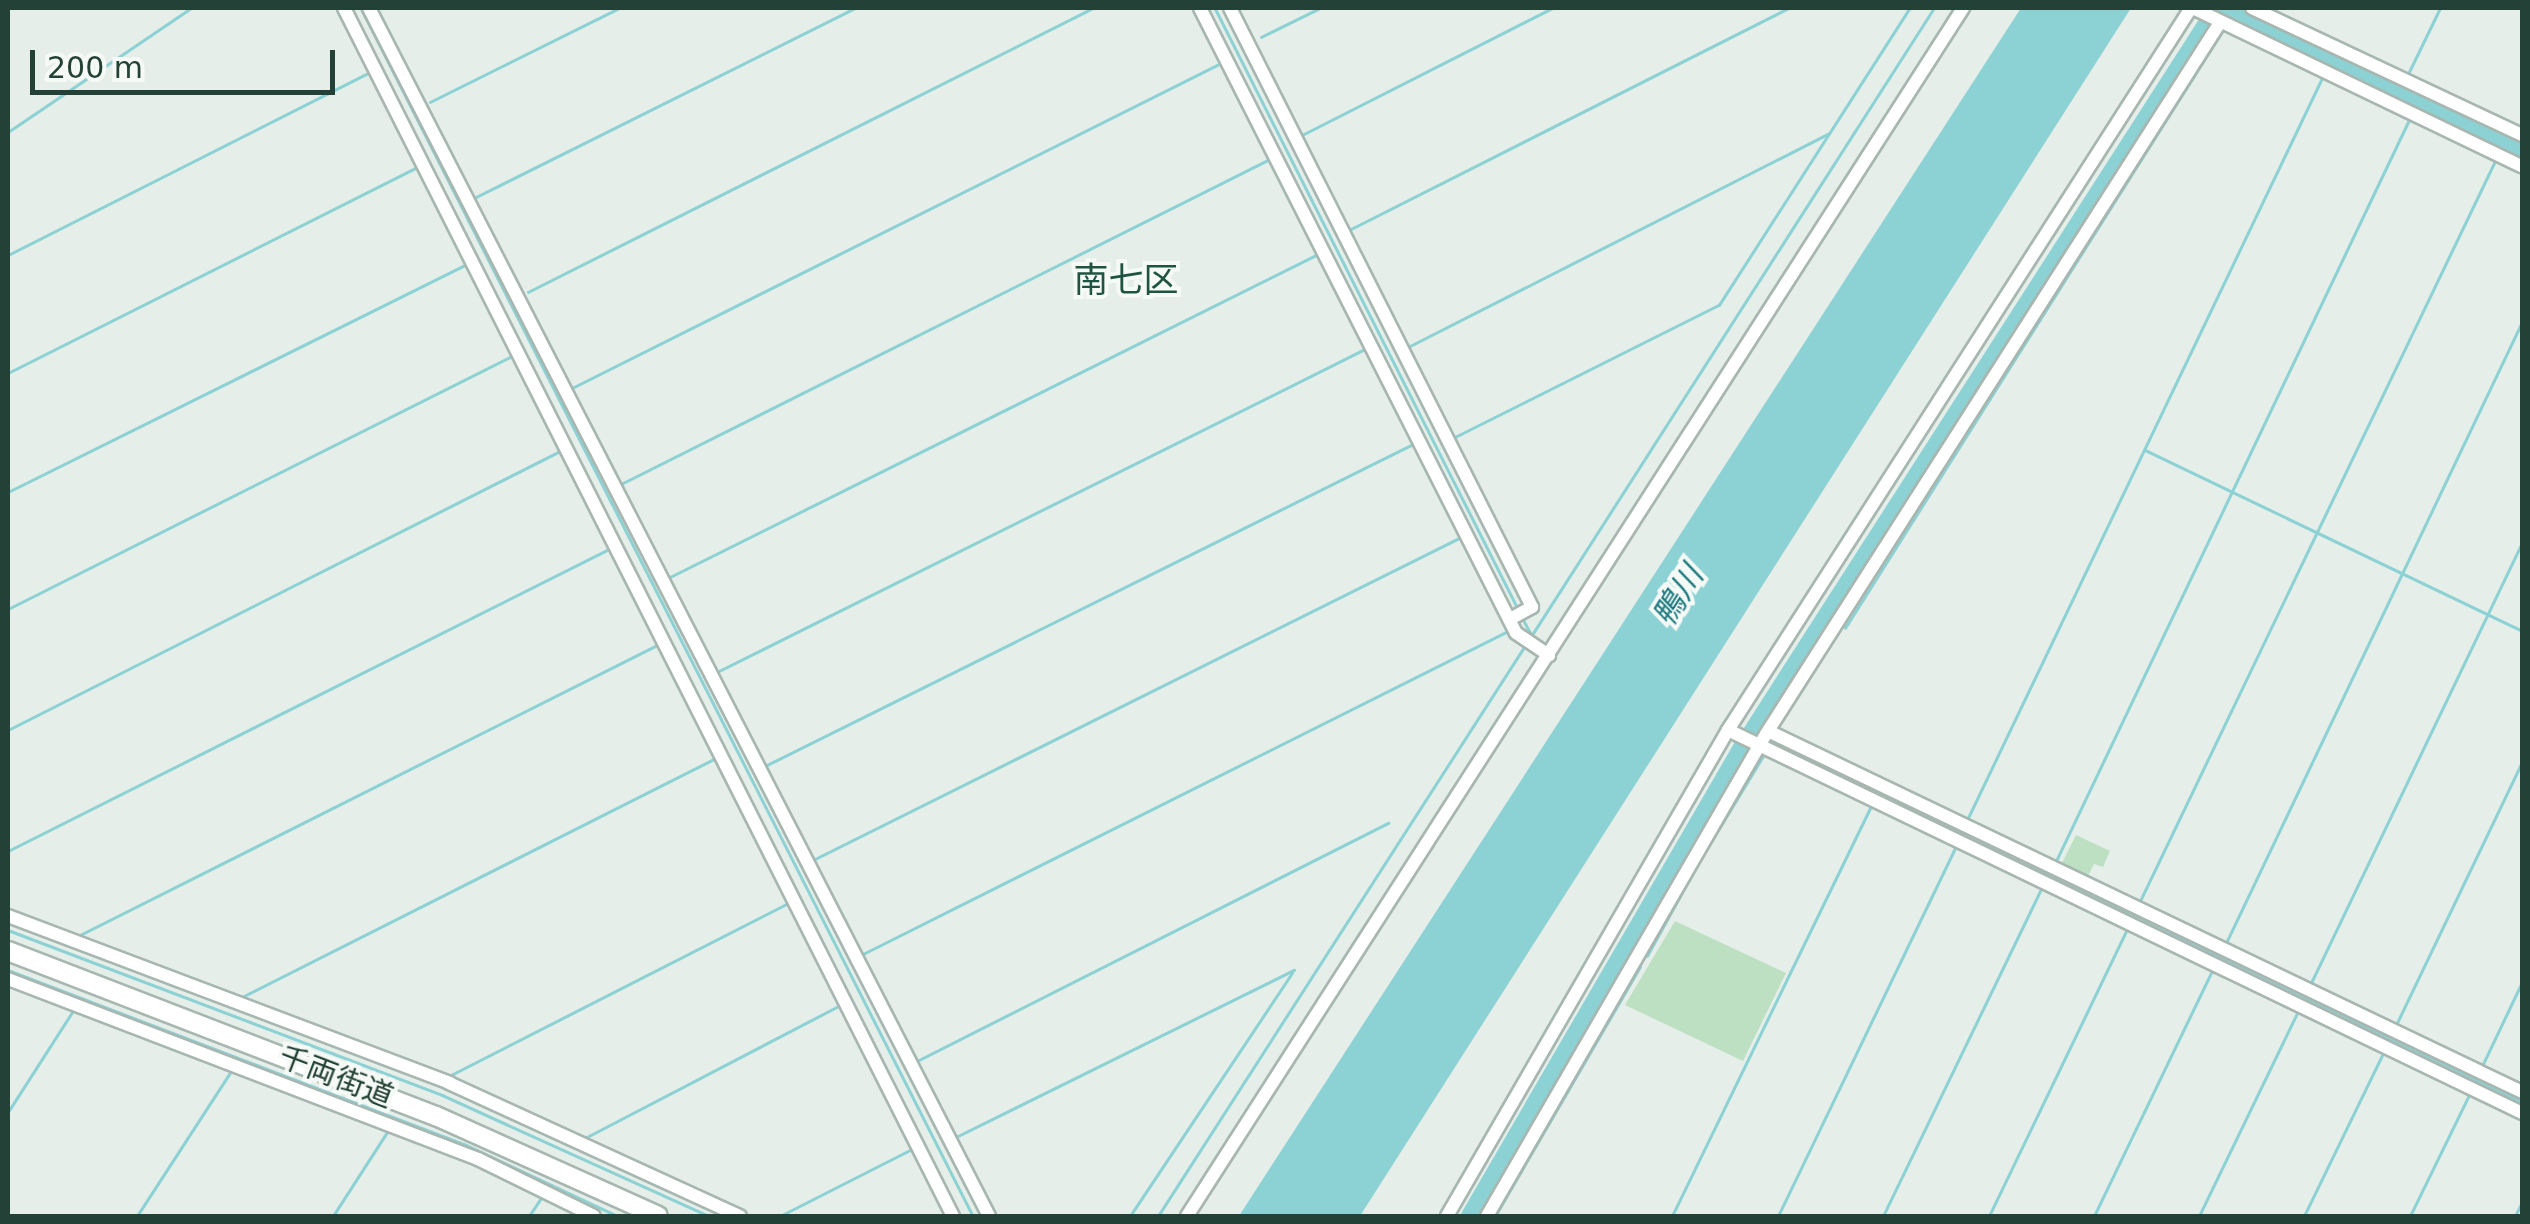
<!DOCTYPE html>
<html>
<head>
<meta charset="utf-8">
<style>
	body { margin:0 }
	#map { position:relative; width:2530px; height:1224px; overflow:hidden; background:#e5eee9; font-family:"DejaVu Sans","Noto Sans JP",sans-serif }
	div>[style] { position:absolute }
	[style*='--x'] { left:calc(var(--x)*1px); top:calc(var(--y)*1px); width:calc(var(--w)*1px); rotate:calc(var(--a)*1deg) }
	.green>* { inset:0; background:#bde0c3 }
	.water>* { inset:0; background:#8cd1d4 }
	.stream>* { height:2.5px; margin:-1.25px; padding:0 1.25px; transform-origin:1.25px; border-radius:1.25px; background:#8cd1d4 }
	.river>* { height:18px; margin:-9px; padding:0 9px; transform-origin:9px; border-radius:9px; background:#8cd1d4 }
	.roads { filter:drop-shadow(2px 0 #a7b7b0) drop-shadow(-2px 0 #a7b7b0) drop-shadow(0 2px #a7b7b0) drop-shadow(0 -2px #a7b7b0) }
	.street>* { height:12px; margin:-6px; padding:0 6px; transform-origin:6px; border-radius:6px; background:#fff }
	.secondary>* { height:18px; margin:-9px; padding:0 9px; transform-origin:9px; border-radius:9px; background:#fff }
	span { translate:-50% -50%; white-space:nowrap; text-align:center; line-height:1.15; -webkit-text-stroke:8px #f6faf7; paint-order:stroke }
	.street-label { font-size:30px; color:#234136 }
	.water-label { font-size:32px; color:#1b797f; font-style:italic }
	.quarter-label { font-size:35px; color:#1e5441 }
	.frame { position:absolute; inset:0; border:10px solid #234136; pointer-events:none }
	.scale { position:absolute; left:30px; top:50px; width:305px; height:45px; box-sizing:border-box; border:5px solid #234136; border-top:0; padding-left:12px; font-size:30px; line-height:35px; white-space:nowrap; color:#234136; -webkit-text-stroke:8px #f6faf7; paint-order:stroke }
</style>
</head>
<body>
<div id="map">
	<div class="green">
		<div style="clip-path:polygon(2076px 835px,2110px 851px,2103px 867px,2094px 864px,2087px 878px,2062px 863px)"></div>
		<div style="clip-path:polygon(1675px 921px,1786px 973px,1743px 1061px,1625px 1005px)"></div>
	</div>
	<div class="water">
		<div style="clip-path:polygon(2021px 8px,2131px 8px,1360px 1216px,1239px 1216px)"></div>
	</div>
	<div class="stream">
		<div style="--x:361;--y:8;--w:1354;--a:63.13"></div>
		<div style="--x:384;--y:8;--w:1;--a:0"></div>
		<div style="--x:1215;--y:8;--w:671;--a:63.24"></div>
		<div style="--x:2238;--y:11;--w:4;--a:-45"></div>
		<div style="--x:2230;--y:18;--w:9;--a:-58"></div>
		<div style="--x:1261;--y:37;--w:66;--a:-26.2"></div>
		<div style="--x:2330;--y:60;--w:2;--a:-63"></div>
		<div style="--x:2408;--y:74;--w:73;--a:-64.1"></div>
		<div style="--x:2399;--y:91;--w:6;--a:-59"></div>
		<div style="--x:430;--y:102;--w:211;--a:-26.4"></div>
		<div style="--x:2417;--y:103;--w:3;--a:-72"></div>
		<div style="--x:8;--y:132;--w:221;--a:-34.1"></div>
		<div style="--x:1302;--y:135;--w:280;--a:-26.9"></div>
		<div style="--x:2504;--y:144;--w:3;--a:-72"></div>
		<div style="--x:2518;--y:148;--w:5;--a:-68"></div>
		<div style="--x:474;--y:198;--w:426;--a:-26.5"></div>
		<div style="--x:1351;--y:229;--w:491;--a:-26.8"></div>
		<div style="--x:8;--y:255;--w:406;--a:-26.8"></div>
		<div style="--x:528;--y:292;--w:632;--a:-26.69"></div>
		<div style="--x:1408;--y:347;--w:472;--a:-26.9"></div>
		<div style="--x:8;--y:373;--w:458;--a:-26.7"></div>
		<div style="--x:574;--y:387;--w:724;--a:-26.6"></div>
		<div style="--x:1453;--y:438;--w:297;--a:-26.6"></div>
		<div style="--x:1719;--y:305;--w:353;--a:-57.3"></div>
		<div style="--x:2145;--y:450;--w:418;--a:25.6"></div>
		<div style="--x:621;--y:484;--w:726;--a:-26.6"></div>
		<div style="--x:8;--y:492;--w:510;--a:-26.41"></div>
		<div style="--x:670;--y:577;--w:724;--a:-26.49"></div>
		<div style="--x:8;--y:609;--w:564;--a:-26.66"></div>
		<div style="--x:1523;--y:619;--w:17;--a:62"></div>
		<div style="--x:1845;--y:628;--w:704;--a:-57.71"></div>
		<div style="--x:1530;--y:638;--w:748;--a:-57.33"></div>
		<div style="--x:719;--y:671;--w:722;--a:-26.49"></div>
		<div style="--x:8;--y:730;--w:619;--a:-26.81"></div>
		<div style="--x:1767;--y:738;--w:838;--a:25.74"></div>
		<div style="--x:765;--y:766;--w:724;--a:-26.42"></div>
		<div style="--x:1967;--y:820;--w:823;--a:-64.43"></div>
		<div style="--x:1712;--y:840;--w:98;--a:-58.7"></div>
		<div style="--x:8;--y:851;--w:673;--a:-26.68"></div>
		<div style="--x:813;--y:860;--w:724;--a:-26.49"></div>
		<div style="--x:2056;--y:861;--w:819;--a:-64.53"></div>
		<div style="--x:2140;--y:901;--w:819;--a:-64.37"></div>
		<div style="--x:8;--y:930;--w:464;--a:20.8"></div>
		<div style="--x:442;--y:1095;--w:293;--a:24.4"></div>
		<div style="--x:78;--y:936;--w:648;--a:-26.68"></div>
		<div style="--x:2226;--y:943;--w:688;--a:-64.52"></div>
		<div style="--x:863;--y:954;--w:719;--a:-26.6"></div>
		<div style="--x:1647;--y:956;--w:120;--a:-61.1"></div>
		<div style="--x:8;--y:970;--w:488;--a:20.9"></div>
		<div style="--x:464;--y:1144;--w:170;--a:25.1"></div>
		<div style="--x:2311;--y:983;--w:488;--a:-64.4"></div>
		<div style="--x:242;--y:997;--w:529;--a:-26.76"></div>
		<div style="--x:2396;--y:1025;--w:292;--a:-64.4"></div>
		<div style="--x:917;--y:1061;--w:528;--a:-26.81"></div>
		<div style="--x:2482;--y:1066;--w:93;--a:-64.5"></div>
		<div style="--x:449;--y:1076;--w:381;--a:-27"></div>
		<div style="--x:8;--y:1112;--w:122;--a:-57.3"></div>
		<div style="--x:956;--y:1137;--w:377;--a:-26.3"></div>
		<div style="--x:585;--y:1138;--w:288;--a:-27.5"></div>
		<div style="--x:137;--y:1216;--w:173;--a:-57"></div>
		<div style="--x:333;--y:1216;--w:103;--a:-57.2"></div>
		<div style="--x:529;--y:1216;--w:23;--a:-56"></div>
		<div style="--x:780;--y:1216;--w:148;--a:-26.9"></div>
		<div style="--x:1130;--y:1216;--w:292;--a:-56.3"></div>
		<div style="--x:1158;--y:1216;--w:680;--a:-57.24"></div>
		<div style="--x:1495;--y:1216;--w:288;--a:-59.8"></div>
		<div style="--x:1672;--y:1216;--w:454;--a:-64.1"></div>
		<div style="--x:1778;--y:1216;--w:408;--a:-64.3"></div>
		<div style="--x:1883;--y:1216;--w:361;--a:-64.2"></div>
		<div style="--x:1989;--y:1216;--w:316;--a:-64.3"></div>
		<div style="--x:2094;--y:1216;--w:272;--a:-64.3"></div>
		<div style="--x:2199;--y:1216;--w:225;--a:-64.2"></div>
		<div style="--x:2304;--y:1216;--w:181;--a:-64.1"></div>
		<div style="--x:2410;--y:1216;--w:135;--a:-64"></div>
		<div style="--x:2515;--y:1216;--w:16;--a:-63"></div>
	</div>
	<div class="river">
		<div style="--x:2231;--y:8;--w:324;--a:26"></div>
		<div style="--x:1470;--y:1216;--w:544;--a:-59.85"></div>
		<div style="--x:1743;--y:746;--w:877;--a:-57.29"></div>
	</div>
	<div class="roads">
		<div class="street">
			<div style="--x:344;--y:8;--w:1353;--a:63.25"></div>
			<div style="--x:369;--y:8;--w:1358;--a:62.83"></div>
			<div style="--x:1200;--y:8;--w:700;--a:63.18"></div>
			<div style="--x:1516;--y:633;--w:40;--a:34"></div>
			<div style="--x:1230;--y:8;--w:671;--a:63.24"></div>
			<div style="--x:1532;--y:607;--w:26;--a:151"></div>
			<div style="--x:2193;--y:8;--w:365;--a:25.7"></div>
			<div style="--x:2252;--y:8;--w:298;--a:25.2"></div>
			<div style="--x:1728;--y:730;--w:882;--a:25.75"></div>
			<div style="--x:1768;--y:731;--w:836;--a:25.58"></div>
			<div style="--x:8;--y:916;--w:472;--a:20.7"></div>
			<div style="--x:449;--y:1083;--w:320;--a:24.6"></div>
			<div style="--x:8;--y:979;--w:503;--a:20.96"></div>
			<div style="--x:478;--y:1159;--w:129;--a:26.2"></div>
			<div style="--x:1187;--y:1216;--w:1436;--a:-57.28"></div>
			<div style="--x:1447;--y:1216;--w:561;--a:-59.96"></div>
			<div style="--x:1728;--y:730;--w:858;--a:-57.33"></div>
			<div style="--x:1487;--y:1216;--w:557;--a:-59.94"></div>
			<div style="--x:1766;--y:734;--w:842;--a:-57.46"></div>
		</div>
		<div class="secondary">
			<div style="--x:8;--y:951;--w:459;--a:21.1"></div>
			<div style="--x:436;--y:1116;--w:243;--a:24.2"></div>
		</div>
	</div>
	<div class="street-label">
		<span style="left:336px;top:1077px;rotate:21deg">千両街道</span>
	</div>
	<div class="water-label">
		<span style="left:1678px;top:596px;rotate:-58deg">鴨川</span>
	</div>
	<div class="quarter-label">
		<span style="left:1126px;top:280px">南七区</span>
	</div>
	<div class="frame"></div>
	<div class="scale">200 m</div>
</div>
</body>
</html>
